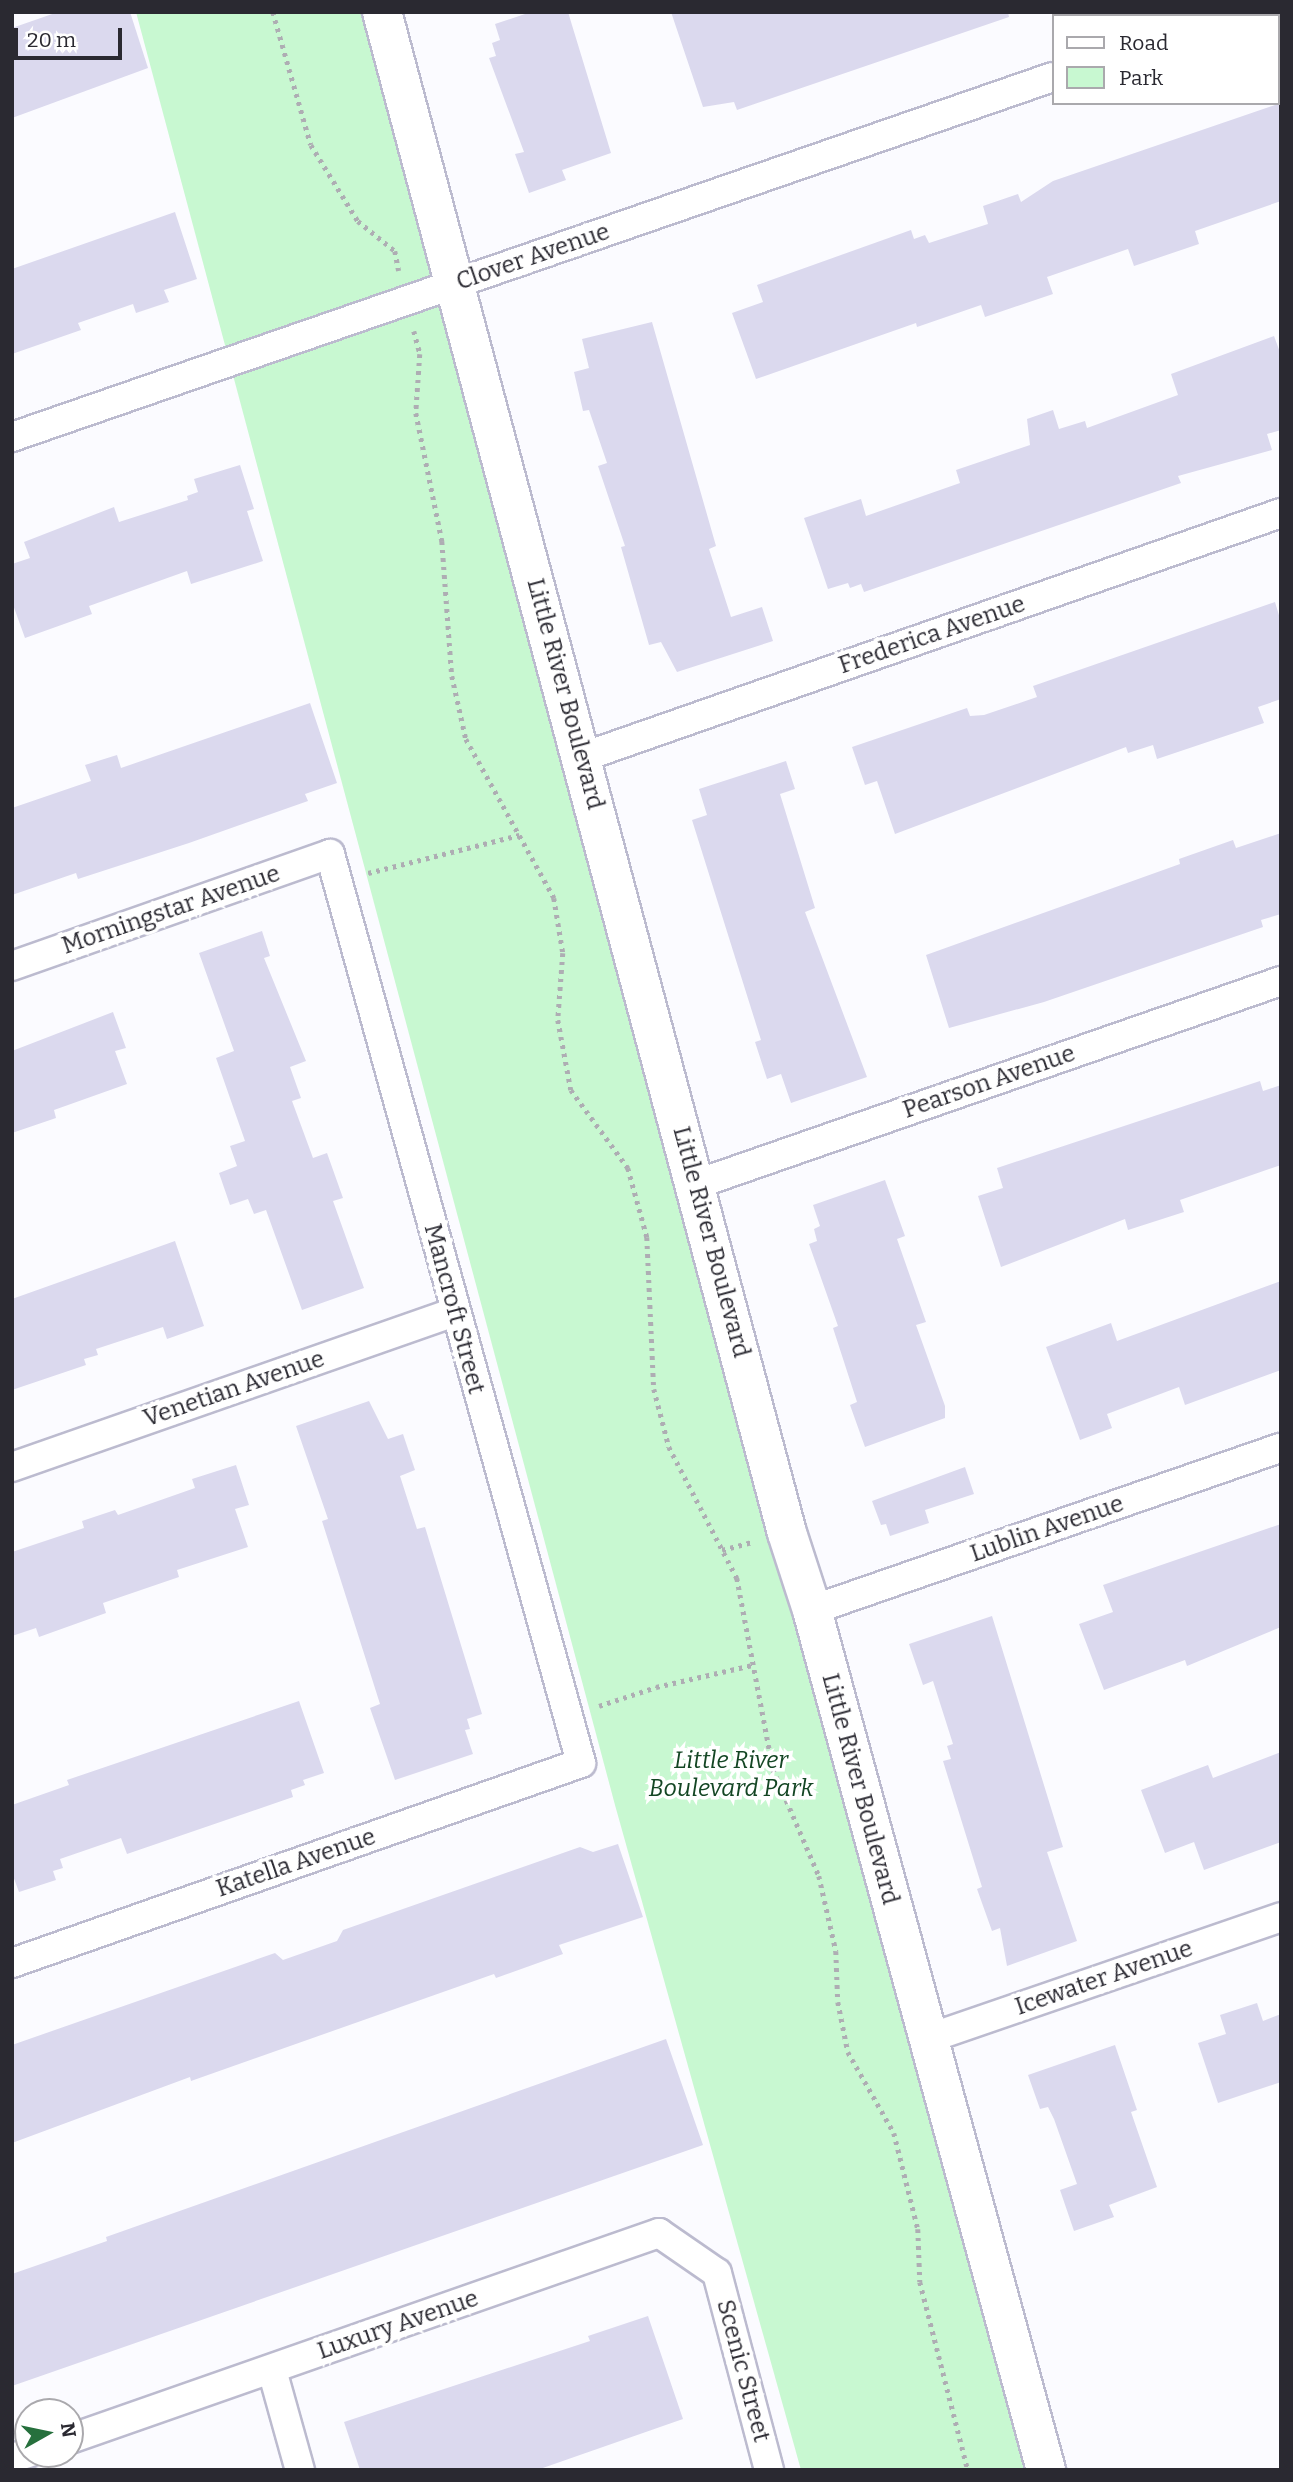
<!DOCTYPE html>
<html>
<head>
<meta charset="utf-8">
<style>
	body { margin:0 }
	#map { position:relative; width:1293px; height:2482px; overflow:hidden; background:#fbfbff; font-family:Bitter,serif }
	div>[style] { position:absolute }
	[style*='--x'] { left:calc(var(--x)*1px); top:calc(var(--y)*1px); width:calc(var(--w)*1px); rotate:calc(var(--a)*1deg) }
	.green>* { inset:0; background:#c8f8d1 }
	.building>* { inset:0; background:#dbd9ee }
	.path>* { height:4.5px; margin-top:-2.25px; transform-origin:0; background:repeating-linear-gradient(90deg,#aeadb3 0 3.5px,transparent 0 8.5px) }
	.roads { filter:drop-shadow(2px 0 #bcbbcf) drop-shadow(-2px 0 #bcbbcf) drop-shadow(0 2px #bcbbcf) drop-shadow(0 -2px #bcbbcf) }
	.street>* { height:28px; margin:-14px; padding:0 14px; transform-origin:14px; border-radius:14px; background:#fff }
	.secondary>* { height:38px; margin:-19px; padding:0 19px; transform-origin:19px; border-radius:19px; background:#fff }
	span { translate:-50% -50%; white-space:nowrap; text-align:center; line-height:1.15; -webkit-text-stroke:7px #fff; paint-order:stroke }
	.street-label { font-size:24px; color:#2a2931 }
	.park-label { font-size:24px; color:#144624; font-style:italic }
	.frame { position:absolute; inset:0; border:14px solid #2a2931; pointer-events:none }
	.legend { position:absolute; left:1052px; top:14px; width:228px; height:91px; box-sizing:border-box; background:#fff; border:2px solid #aaa9ad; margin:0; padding:9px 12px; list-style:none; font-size:21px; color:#2a2931 }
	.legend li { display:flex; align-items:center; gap:14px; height:35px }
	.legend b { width:35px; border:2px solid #aaa9ad }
	.north { position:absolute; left:14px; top:2398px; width:70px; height:70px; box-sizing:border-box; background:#fff; border:2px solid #aaa9ad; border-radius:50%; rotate:81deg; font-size:19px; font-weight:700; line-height:28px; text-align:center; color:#2a2931 }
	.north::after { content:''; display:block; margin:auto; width:24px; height:32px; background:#26703d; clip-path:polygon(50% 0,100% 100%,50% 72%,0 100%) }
	.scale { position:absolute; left:14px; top:28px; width:108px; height:32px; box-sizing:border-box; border:4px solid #2a2931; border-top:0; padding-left:9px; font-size:21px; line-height:24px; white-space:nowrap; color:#2a2931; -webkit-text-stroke:5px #fff; paint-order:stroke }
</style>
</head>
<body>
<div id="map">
	<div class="green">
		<div style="clip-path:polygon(136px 12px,382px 12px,1046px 2470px,801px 2470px,615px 1805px)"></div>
	</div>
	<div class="building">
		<div style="clip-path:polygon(58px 12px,130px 12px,148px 68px,12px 118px,12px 28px)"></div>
		<div style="clip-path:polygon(531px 12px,568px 12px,611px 153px,562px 170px,566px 180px,529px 193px,515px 154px,524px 152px,489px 58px,496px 56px,492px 43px,500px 40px,495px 24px)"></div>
		<div style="clip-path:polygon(671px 12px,1008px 12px,1009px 17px,737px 110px,734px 102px,703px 107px)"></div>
		<div style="clip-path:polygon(1281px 103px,1281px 201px,1195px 231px,1199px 244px,1134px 266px,1128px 249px,1047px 277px,1053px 294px,985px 317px,981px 305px,917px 327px,916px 323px,756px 379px,732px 313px,763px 302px,757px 285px,911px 230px,914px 239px,925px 235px,929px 243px,988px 224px,983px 206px,1018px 194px,1021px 202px,1053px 181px)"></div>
		<div style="clip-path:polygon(175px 212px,197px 279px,164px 290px,169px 302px,136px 313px,133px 304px,78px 323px,81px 330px,12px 354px,12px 269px)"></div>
		<div style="clip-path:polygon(652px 322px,716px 546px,709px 549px,731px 617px,762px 607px,773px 641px,677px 672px,661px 642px,649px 645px,621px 547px,625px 546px,598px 466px,607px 463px,589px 410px,583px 411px,574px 372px,589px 368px,582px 339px)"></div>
		<div style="clip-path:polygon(1274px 336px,1281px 355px,1281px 430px,1267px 434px,1272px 450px,1178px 476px,1181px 483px,864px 592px,861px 584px,850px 588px,848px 583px,828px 589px,804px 518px,861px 499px,866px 516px,960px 483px,956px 470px,1030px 445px,1027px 419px,1053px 410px,1059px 429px,1085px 421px,1087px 428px,1178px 395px,1171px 374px)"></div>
		<div style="clip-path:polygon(240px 465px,254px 509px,247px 511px,263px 561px,191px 584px,187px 571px,89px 606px,92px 614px,25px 638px,12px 602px,12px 564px,30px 558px,24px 542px,114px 507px,119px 522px,188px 500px,187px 496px,198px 492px,194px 479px)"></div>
		<div style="clip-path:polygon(1275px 602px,1281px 622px,1281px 699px,1258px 707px,1264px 723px,1157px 759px,1153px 745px,1128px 753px,1126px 747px,895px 834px,877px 781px,865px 785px,852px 747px,967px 708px,970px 716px,984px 715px,1037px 697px,1033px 686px)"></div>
		<div style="clip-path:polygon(310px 703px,337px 783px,305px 794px,308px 801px,189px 843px,78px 879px,76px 873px,12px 895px,12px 808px,91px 781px,85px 765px,117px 755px,121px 768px)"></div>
		<div style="clip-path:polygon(786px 761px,795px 789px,780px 794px,815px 908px,805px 912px,867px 1077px,791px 1103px,781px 1074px,767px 1079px,755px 1042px,761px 1040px,692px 820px,707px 815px,699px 789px)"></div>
		<div style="clip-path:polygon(1281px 833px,1281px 914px,1261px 920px,1263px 927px,1044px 1002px,949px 1028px,926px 955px,1180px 864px,1179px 859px,1233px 840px,1236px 848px)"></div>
		<div style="clip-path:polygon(262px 931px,270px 956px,264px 958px,306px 1061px,290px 1067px,301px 1098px,292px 1101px,313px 1158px,327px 1153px,343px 1198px,333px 1201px,364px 1288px,302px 1310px,266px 1210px,254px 1214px,248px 1199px,230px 1205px,219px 1173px,237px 1166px,230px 1146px,245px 1141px,216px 1058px,234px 1051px,199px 953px)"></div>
		<div style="clip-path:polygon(113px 1012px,126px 1048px,115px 1051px,127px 1084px,54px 1110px,56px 1118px,12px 1133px,12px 1051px)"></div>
		<div style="clip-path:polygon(1260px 1081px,1263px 1091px,1281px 1085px,1281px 1165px,1180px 1200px,1184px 1212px,1128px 1230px,1125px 1219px,1001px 1267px,978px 1196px,1003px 1188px,997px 1168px)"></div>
		<div style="clip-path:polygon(885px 1180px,905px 1236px,897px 1239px,926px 1322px,916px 1325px,945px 1406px,945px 1418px,865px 1447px,850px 1405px,857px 1402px,833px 1328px,838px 1326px,809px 1244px,817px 1241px,814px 1229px,820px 1226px,813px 1205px)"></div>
		<div style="clip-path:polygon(175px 1241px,204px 1326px,167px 1339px,163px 1327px,96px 1349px,98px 1355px,84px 1359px,86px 1365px,12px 1390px,12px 1299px)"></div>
		<div style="clip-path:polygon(1281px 1281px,1281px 1370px,1185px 1405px,1179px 1387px,1107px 1414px,1112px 1428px,1080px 1440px,1046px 1347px,1111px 1323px,1117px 1341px)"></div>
		<div style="clip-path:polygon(369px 1401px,388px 1439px,403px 1434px,415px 1470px,400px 1476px,417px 1529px,425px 1527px,482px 1714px,467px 1719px,470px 1729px,465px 1730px,473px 1754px,395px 1780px,370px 1708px,380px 1704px,322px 1521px,328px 1519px,296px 1426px)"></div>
		<div style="clip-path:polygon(236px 1465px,249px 1505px,235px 1509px,248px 1547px,177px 1570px,179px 1577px,103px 1603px,106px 1613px,39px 1637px,36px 1628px,12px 1636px,12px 1552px,84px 1528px,82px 1521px,115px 1510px,118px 1515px,195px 1488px,192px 1479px)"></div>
		<div style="clip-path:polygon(965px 1467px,974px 1494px,925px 1510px,929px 1523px,890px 1536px,886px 1524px,881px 1525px,872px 1501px)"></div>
		<div style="clip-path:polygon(1281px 1524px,1281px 1627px,1187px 1666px,1185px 1660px,1104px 1690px,1079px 1624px,1113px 1612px,1103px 1585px)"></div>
		<div style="clip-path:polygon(992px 1616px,1063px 1847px,1047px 1852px,1077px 1941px,1007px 1966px,1000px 1928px,992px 1931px,977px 1889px,982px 1887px,943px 1761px,951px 1759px,947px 1746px,953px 1744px,933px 1681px,923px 1685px,909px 1644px)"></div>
		<div style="clip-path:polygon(299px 1701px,324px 1773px,303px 1780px,305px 1785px,291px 1790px,293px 1797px,127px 1854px,121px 1838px,60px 1859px,63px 1868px,53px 1871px,56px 1880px,19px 1892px,12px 1873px,12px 1805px,69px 1785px,67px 1780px)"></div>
		<div style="clip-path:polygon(1281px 1752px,1281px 1842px,1204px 1870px,1194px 1842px,1165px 1853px,1141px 1790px,1208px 1765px,1213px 1778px)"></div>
		<div style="clip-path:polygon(618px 1844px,643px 1917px,559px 1945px,563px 1954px,496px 1978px,494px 1974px,191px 2081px,190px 2077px,12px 2143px,12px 2045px,275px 1953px,283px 1960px,337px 1941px,343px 1930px,580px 1847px,593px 1852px)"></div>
		<div style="clip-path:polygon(1257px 2003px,1263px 2021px,1281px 2014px,1281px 2082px,1218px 2103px,1198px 2043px,1226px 2034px,1220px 2015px)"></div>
		<div style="clip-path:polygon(666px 2039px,703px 2145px,12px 2386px,12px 2274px,107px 2241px,106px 2237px)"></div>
		<div style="clip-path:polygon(1115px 2045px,1137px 2110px,1131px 2112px,1157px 2187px,1109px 2205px,1114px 2217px,1074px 2231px,1060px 2190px,1077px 2184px,1054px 2119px,1048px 2107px,1040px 2109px,1028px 2075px)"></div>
		<div style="clip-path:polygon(648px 2316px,683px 2419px,537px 2470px,360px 2470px,344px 2422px,590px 2341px,588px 2336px)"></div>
	</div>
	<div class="path">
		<div style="--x:273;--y:12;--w:138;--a:74.1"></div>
		<div style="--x:311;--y:145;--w:89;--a:58.3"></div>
		<div style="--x:358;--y:221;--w:48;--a:39"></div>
		<div style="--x:395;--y:251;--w:20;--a:79"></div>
		<div style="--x:414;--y:331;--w:24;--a:75"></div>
		<div style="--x:420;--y:354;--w:59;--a:93.9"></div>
		<div style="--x:416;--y:413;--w:131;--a:78.5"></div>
		<div style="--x:442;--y:541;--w:135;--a:85.8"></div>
		<div style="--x:452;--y:676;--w:65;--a:77.5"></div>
		<div style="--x:466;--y:739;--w:182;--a:61"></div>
		<div style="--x:554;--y:898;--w:56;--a:80.7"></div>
		<div style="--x:563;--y:953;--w:67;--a:94.3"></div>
		<div style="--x:558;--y:1020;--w:71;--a:79.5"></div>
		<div style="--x:571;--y:1090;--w:97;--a:53.8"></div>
		<div style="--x:628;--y:1168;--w:72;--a:74.6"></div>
		<div style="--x:647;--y:1237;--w:152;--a:87.4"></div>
		<div style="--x:654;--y:1389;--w:60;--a:75.5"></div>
		<div style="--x:669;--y:1447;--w:148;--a:62.6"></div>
		<div style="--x:737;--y:1578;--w:194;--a:79.3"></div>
		<div style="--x:773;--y:1769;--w:116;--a:66.7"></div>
		<div style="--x:819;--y:1876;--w:77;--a:77.2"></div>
		<div style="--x:836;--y:1951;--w:51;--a:87.8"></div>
		<div style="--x:838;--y:2002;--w:51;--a:78.7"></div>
		<div style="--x:848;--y:2052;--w:93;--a:60.4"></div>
		<div style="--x:894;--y:2133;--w:99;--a:76"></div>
		<div style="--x:918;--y:2229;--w:53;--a:87.8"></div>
		<div style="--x:920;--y:2282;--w:194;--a:75.7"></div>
		<div style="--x:368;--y:873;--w:156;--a:-14.1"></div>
		<div style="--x:722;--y:1550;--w:31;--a:-15"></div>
		<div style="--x:599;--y:1706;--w:60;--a:-18.4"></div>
		<div style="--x:656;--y:1687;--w:99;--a:-12.8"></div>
	</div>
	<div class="roads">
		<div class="street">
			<div style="--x:1232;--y:16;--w:12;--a:-20"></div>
			<div style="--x:12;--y:437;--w:1101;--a:-19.08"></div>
			<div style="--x:583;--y:757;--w:739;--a:-19.27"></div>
			<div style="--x:12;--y:966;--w:337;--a:-19.4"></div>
			<div style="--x:330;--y:854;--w:943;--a:74.56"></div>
			<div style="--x:581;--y:1763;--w:603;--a:160.63"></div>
			<div style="--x:697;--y:1184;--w:618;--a:-19.17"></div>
			<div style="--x:12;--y:1467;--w:469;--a:-19.3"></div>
			<div style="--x:812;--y:1610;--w:496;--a:-19.1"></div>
			<div style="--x:927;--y:2039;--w:374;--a:-19"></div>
			<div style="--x:272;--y:2370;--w:104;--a:74.4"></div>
			<div style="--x:70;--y:2439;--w:624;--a:-19.28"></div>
			<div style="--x:659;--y:2233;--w:70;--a:34.6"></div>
			<div style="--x:717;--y:2273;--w:204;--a:75.2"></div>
			<div style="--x:12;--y:2458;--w:17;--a:-17"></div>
		</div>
		<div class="secondary">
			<div style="--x:382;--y:12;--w:1574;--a:75.09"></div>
			<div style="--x:787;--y:1533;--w:81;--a:72"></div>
			<div style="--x:812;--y:1610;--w:891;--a:74.78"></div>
		</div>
	</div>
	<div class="street-label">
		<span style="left:533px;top:257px;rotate:-19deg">Clover Avenue</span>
		<span style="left:932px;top:635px;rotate:-19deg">Frederica Avenue</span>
		<span style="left:565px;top:694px;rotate:75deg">Little River Boulevard</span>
		<span style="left:171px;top:910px;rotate:-19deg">Morningstar Avenue</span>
		<span style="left:989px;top:1082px;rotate:-19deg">Pearson Avenue</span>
		<span style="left:711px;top:1242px;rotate:75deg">Little River Boulevard</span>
		<span style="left:454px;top:1309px;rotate:75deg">Mancroft Street</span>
		<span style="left:234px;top:1389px;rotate:-19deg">Venetian Avenue</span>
		<span style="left:1047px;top:1529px;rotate:-19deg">Lublin Avenue</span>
		<span style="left:860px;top:1789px;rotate:75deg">Little River Boulevard</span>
		<span style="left:296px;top:1863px;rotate:-19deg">Katella Avenue</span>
		<span style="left:1104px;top:1978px;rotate:-19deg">Icewater Avenue</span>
		<span style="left:398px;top:2325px;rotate:-19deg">Luxury Avenue</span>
		<span style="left:743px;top:2371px;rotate:75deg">Scenic Street</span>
	</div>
	<div class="park-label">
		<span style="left:731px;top:1775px">Little River<br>Boulevard Park</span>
	</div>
	<div class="frame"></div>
	<ul class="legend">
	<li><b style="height:9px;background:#fff"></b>Road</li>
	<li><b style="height:19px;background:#c8f8d1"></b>Park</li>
	</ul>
	<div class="north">N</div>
	<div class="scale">20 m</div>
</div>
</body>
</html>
